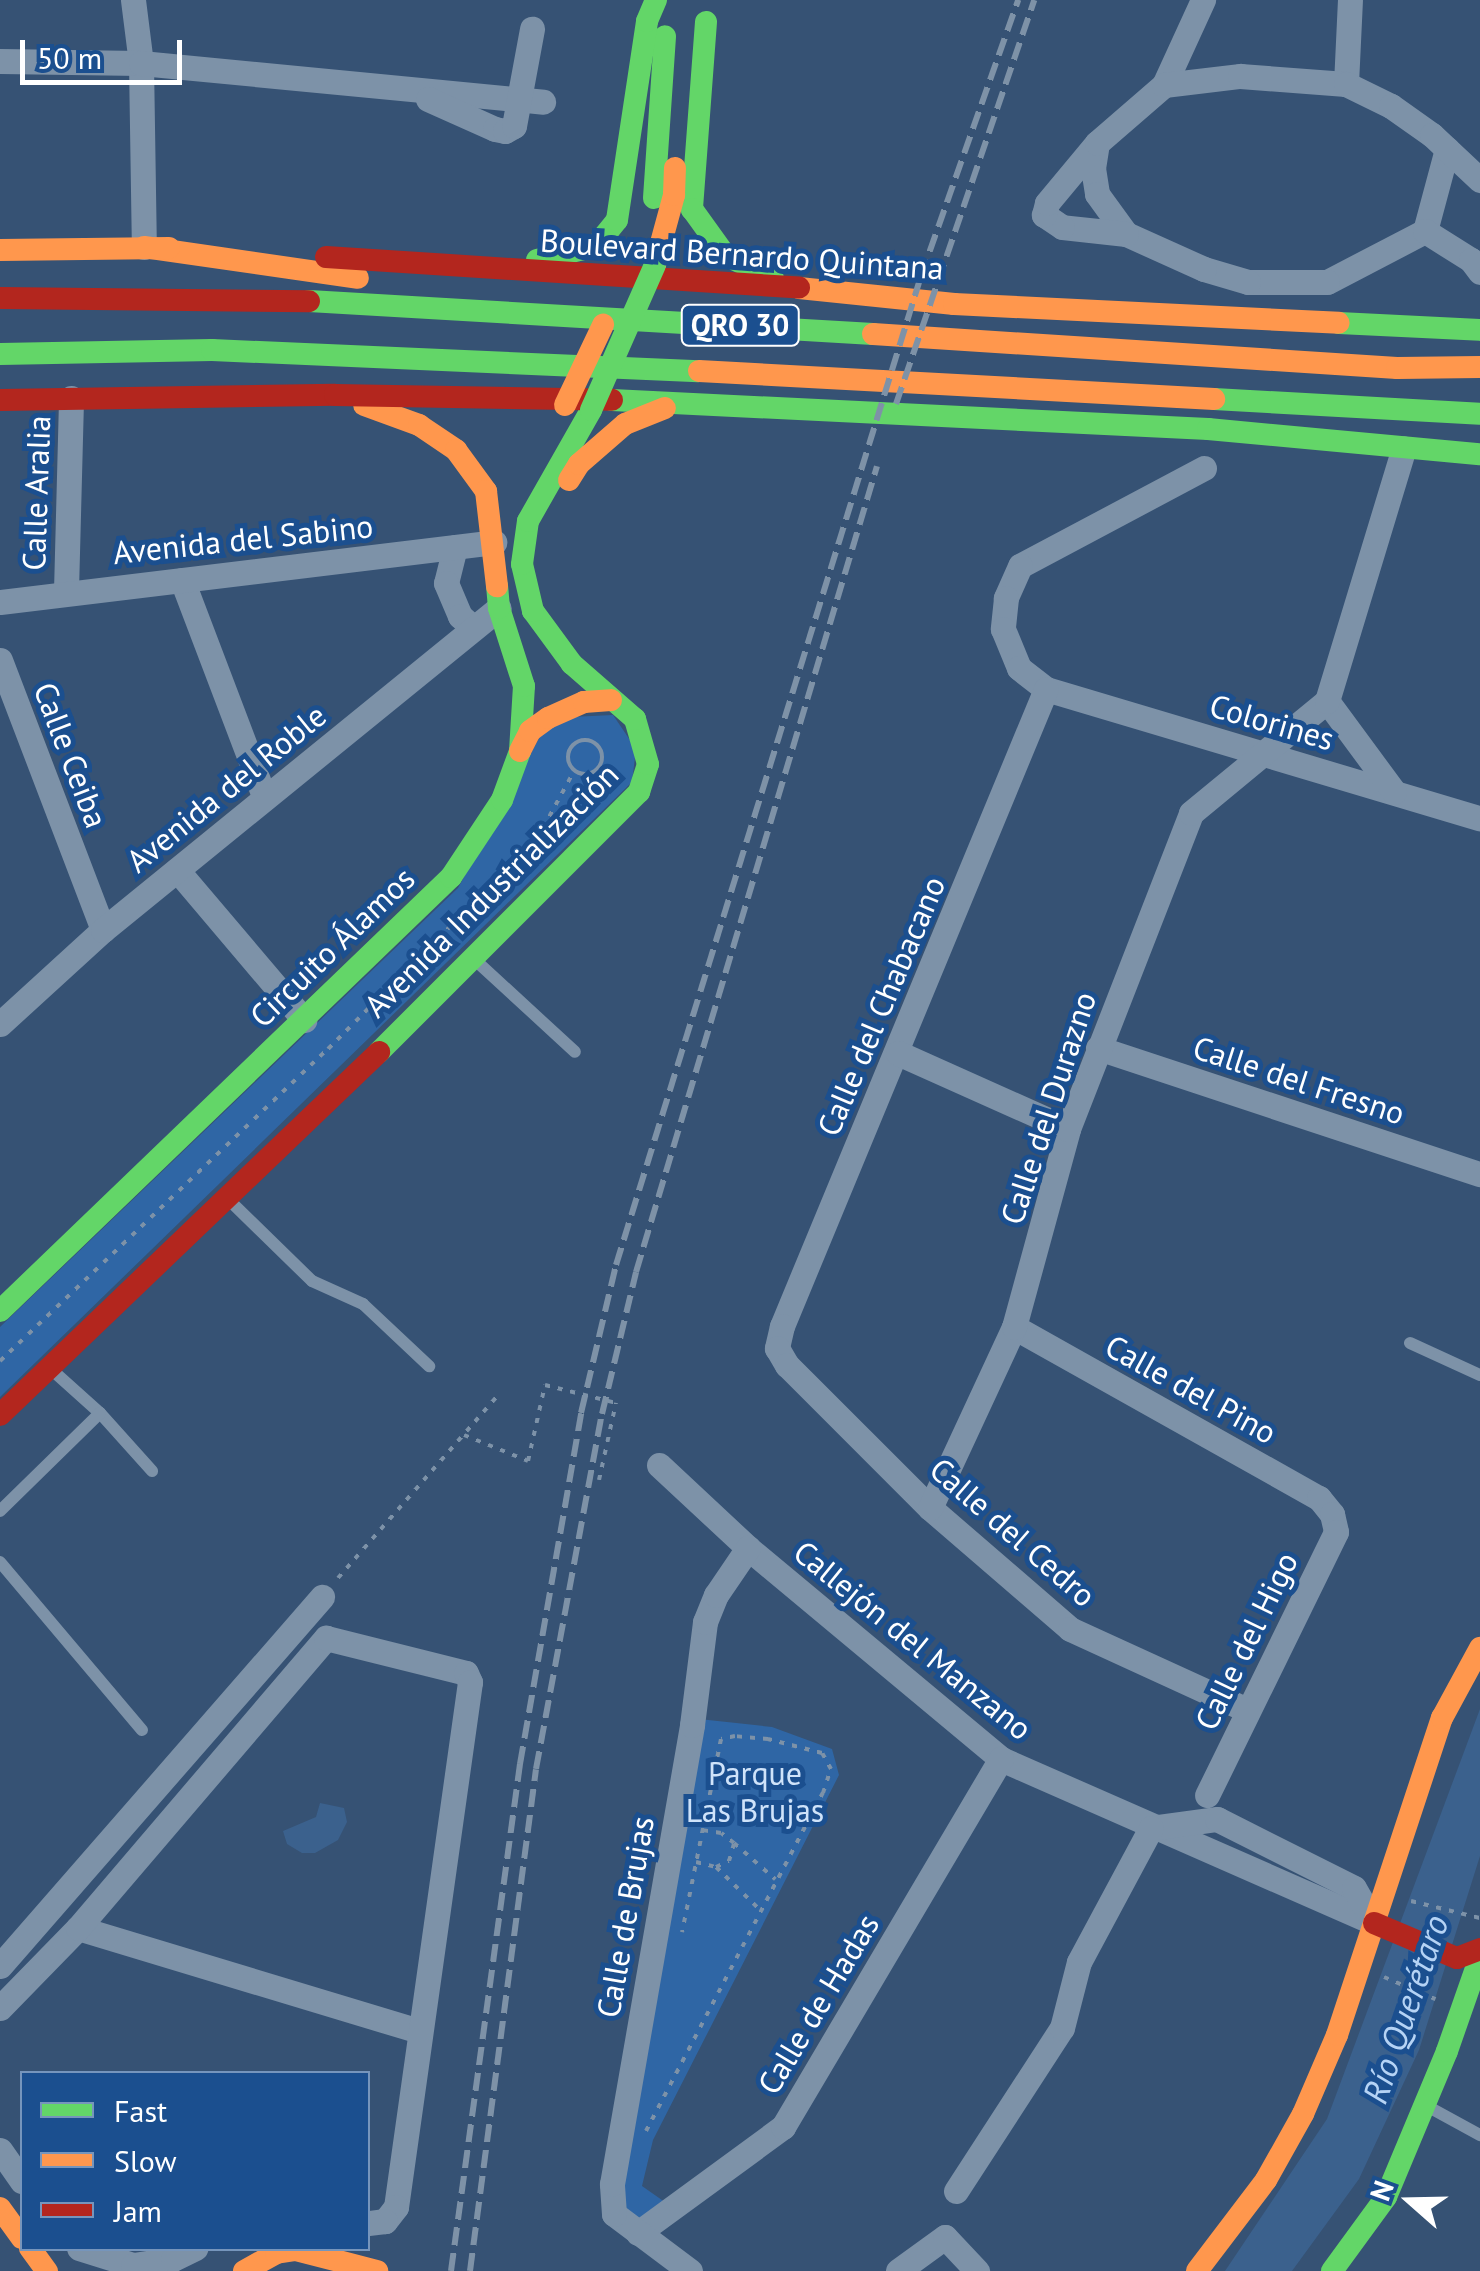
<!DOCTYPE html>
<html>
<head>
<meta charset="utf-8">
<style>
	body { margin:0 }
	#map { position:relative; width:1480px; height:2271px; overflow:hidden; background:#365274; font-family:"PT Sans",sans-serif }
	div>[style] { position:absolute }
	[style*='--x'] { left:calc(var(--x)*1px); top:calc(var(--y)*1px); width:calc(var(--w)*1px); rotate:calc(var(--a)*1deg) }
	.green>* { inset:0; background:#2f66a5 }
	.water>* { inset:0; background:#3b618d }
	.path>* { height:4px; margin-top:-2px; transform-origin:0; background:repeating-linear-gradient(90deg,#7d92a8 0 5px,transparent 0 13px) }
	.path>.ring { margin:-2px; padding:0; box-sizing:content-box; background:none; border:4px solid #7d92a8; border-radius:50% }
	.lane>* { height:12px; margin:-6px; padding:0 6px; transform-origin:6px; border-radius:6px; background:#7d92a8 }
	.street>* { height:25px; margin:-12.5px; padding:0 12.5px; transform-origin:12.5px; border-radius:12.5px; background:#7d92a8 }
	.fast>* { height:22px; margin:-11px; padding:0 11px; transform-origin:11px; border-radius:11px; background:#63d668 }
	.slow>* { height:22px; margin:-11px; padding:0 11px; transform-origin:11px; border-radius:11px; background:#ff974d }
	.jam>* { height:22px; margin:-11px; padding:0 11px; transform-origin:11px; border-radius:11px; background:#b3261e }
	.rail>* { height:6px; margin-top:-3px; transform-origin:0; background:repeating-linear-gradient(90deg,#7e92a7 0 18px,transparent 0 26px) }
	.path-bridge>* { height:4px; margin-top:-2px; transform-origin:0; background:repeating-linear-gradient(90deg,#7d92a8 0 5px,transparent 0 13px) }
	.fast-bridge>* { height:22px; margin:-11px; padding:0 11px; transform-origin:11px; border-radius:11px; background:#63d668 }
	.slow-bridge>* { height:22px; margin:-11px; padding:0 11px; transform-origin:11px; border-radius:11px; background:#ff974d }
	span { translate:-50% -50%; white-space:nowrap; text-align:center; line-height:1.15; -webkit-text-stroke:10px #1b4f8f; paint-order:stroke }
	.shield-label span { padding:2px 8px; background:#1b4f8f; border:2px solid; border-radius:8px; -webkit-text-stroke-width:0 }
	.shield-label { font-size:30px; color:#fff; font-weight:700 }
	.street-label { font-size:32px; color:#fff }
	.park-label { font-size:32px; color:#cfe3fa }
	.water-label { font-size:35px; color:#b5d3f5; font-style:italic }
	.legend { position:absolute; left:20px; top:2071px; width:350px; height:180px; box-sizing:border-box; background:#1b4f8f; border:2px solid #7695bc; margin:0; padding:12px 18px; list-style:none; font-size:30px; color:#fff }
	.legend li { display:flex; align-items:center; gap:20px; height:50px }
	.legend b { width:50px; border:2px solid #7695bc }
	.north { position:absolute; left:1360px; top:2151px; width:100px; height:100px; -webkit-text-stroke:8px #1b4f8f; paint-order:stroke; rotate:290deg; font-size:28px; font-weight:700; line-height:40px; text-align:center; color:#fff }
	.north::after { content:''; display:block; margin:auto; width:35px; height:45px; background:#fff; clip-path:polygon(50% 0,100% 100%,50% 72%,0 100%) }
	.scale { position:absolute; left:20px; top:40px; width:162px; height:45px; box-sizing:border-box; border:5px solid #fff; border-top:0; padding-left:12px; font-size:30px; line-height:35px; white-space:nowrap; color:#fff; -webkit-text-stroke:8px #1b4f8f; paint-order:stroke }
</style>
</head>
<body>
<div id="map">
	<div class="green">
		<div style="clip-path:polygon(613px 715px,636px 749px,632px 782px,0 1397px,0 1327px,458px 888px,550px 718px)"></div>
		<div style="clip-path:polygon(699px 1719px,772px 1727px,832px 1749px,839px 1775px,653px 2140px,642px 2186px,679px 2212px,625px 2220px,620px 2184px)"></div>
	</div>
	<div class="water">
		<div style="clip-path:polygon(1480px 1709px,1480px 1856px,1419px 2050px,1359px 2179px,1292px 2271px,1225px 2271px,1327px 2119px)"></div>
		<div style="clip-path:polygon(320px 1803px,344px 1808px,347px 1822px,338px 1840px,315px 1853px,302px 1853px,287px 1844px,283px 1831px,316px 1817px)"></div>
	</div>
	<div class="path">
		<div class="ring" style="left:568px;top:740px;width:30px;height:30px"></div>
		<div style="--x:0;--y:1361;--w:453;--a:-43.6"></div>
		<div style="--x:328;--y:1049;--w:296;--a:-45.1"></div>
		<div style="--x:537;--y:839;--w:77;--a:-61.4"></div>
		<div style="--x:464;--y:1435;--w:69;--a:22.1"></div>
		<div style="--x:528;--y:1461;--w:78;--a:-77.4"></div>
		<div style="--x:599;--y:1480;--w:79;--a:-77.6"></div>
		<div style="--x:338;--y:1578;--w:246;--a:-48.8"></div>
		<div style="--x:734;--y:1843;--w:55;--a:41.3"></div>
		<div style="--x:696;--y:1862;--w:21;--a:14"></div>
		<div style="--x:716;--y:1867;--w:14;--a:-25"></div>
		<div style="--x:729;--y:1861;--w:19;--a:-74"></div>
		<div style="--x:734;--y:1843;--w:16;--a:-142"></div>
		<div style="--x:721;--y:1833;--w:20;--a:-171"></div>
		<div style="--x:716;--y:1867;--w:60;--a:44.3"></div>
		<div style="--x:1411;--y:1901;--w:71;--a:13.8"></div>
		<div style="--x:1384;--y:1977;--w:56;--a:23.3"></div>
		<div style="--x:646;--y:2131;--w:382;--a:-62.4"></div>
		<div style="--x:823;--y:1793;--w:25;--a:-72"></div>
		<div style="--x:831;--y:1769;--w:18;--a:-119"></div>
		<div style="--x:822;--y:1753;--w:56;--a:-165.5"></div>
		<div style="--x:768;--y:1739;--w:33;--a:-175"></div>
		<div style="--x:735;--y:1736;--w:14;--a:168"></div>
		<div style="--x:721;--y:1739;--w:197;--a:101.4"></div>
	</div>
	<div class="lane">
		<div style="--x:474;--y:959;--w:137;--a:42.6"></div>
		<div style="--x:229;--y:1200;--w:116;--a:44.3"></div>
		<div style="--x:312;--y:1281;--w:56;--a:24.3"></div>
		<div style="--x:363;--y:1304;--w:91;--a:43.2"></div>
		<div style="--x:1410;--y:1343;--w:77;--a:24.6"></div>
		<div style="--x:52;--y:1370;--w:64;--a:41.9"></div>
		<div style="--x:100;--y:1413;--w:78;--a:48.1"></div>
		<div style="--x:0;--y:1511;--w:140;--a:-44.4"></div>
		<div style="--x:0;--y:1562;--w:220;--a:49.8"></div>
		<div style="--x:1425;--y:2105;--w:63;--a:28.6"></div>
	</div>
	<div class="street">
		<div style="--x:133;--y:0;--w:64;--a:82.8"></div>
		<div style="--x:141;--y:63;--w:184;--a:89.1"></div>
		<div style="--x:0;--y:61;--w:141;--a:0.8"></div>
		<div style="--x:141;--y:63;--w:404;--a:5.5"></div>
		<div style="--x:1346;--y:84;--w:84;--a:-87.3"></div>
		<div style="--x:1164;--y:85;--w:94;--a:-65.4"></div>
		<div style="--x:428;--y:99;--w:73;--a:24.1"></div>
		<div style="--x:495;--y:129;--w:10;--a:11"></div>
		<div style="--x:505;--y:131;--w:10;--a:-29"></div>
		<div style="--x:514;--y:126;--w:99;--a:-79.5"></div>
		<div style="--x:1097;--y:143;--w:25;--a:99"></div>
		<div style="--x:1093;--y:168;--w:26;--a:81"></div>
		<div style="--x:1097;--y:194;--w:49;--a:54.1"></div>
		<div style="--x:1447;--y:149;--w:85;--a:105"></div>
		<div style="--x:1425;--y:231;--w:110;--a:152.5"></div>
		<div style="--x:1327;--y:282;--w:79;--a:180"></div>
		<div style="--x:1248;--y:282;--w:46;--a:-163.5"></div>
		<div style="--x:1204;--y:269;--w:85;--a:-155.8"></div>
		<div style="--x:1126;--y:234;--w:64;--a:-173.8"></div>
		<div style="--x:1062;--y:227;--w:22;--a:-146"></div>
		<div style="--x:1044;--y:215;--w:12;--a:-76"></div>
		<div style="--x:1047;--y:203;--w:78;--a:-50.2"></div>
		<div style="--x:1097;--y:143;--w:89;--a:-40.9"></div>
		<div style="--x:1164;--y:85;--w:77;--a:-6.8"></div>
		<div style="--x:1240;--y:76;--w:106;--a:4.3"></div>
		<div style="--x:1346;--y:84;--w:50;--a:26.1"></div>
		<div style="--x:1391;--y:106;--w:50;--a:35.3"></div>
		<div style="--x:1432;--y:135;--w:66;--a:43.2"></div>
		<div style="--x:1425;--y:231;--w:54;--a:32.2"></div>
		<div style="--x:1471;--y:260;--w:15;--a:53"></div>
		<div style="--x:1204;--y:468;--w:208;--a:152"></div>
		<div style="--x:1020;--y:566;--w:35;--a:114"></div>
		<div style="--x:1006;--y:598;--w:31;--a:96"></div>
		<div style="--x:1003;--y:629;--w:42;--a:67.7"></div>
		<div style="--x:1019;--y:668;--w:34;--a:38"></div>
		<div style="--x:1046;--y:689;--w:453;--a:16.6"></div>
		<div style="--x:455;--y:547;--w:37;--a:104"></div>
		<div style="--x:446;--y:583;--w:36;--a:67"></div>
		<div style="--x:460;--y:616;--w:18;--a:41"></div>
		<div style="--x:182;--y:580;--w:233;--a:69.2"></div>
		<div style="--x:66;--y:591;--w:193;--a:-88.5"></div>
		<div style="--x:0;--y:602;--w:498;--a:-6.9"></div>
		<div style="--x:0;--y:660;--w:289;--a:69.1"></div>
		<div style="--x:1046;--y:689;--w:690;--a:112.51"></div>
		<div style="--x:782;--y:1326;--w:23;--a:103"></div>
		<div style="--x:777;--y:1348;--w:20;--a:60"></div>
		<div style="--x:787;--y:1365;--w:202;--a:45"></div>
		<div style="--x:930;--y:1508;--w:185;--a:40.8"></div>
		<div style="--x:1070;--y:1629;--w:195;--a:24.6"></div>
		<div style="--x:1327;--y:701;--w:113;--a:53.6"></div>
		<div style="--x:177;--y:870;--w:197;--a:49.7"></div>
		<div style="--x:0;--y:1024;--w:139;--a:-42.4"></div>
		<div style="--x:103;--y:930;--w:510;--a:-39.12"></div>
		<div style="--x:1098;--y:1048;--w:402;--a:18.3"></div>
		<div style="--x:898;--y:1053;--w:186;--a:24.1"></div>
		<div style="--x:1014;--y:1327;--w:350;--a:29.3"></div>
		<div style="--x:1319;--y:1498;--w:21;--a:51"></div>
		<div style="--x:1332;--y:1514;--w:18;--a:77"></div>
		<div style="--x:1336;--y:1532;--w:293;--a:116.1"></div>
		<div style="--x:659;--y:1465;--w:122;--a:43"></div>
		<div style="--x:748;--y:1548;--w:329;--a:39.8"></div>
		<div style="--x:1001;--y:1759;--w:407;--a:23.7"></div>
		<div style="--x:930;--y:1508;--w:200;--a:-65.1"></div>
		<div style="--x:1014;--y:1327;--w:205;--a:-74.7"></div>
		<div style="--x:1068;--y:1129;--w:339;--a:-68.7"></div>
		<div style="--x:1191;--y:813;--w:176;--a:-39.5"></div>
		<div style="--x:1327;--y:701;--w:264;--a:-73.1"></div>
		<div style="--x:1151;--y:1828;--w:67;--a:-7.8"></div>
		<div style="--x:1217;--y:1819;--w:153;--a:26.7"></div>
		<div style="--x:1354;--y:1888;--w:40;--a:60.3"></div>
		<div style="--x:78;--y:1928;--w:356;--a:16.8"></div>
		<div style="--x:0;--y:1966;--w:490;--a:-48.9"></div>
		<div style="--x:0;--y:2008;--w:112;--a:-45.7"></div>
		<div style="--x:78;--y:1928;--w:382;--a:-49.5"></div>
		<div style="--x:326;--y:1638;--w:144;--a:14"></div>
		<div style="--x:466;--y:1673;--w:10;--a:66"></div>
		<div style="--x:470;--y:1682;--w:530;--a:98.02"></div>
		<div style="--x:396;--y:2207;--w:18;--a:128"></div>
		<div style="--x:385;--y:2221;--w:17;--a:173"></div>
		<div style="--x:0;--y:2150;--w:38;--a:55"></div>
		<div style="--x:956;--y:2191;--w:194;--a:-57"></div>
		<div style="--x:1062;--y:2028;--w:68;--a:-75.6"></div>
		<div style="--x:1079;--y:1962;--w:152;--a:-61.8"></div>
		<div style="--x:638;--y:2233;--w:180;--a:-36.2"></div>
		<div style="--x:783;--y:2127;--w:428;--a:-59.4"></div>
		<div style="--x:79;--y:2248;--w:57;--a:17.5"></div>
		<div style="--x:133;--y:2265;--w:40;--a:-8.5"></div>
		<div style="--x:173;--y:2259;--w:25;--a:-26"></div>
		<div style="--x:690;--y:2271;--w:95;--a:-143.1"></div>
		<div style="--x:614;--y:2214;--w:30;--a:-94"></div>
		<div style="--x:612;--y:2184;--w:466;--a:-80.1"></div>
		<div style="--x:692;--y:1725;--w:104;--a:-82.8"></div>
		<div style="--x:705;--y:1622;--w:29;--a:-68"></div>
		<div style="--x:716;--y:1595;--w:57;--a:-55.8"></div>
		<div style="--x:898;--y:2271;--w:58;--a:-35.9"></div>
		<div style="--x:945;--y:2237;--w:47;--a:46.7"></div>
	</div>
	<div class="fast">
		<div style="--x:706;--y:22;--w:188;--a:94.3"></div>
		<div style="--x:692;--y:209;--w:57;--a:54.3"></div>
		<div style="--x:725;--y:255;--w:53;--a:25.6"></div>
		<div style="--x:654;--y:198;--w:162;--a:-86.1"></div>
		<div style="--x:537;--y:260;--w:61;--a:-13.3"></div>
		<div style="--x:596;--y:246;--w:33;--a:-51"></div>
		<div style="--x:617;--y:220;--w:201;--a:-81.4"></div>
		<div style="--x:647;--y:21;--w:23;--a:-67"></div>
		<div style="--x:309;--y:301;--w:565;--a:3.35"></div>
		<div style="--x:1339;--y:323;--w:141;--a:2.8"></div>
		<div style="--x:0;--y:354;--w:212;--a:-1.1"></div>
		<div style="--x:212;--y:350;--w:487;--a:2.5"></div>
		<div style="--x:1214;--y:399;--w:266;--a:3.2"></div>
		<div style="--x:612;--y:400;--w:597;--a:2.79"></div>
		<div style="--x:1208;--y:429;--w:273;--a:5.3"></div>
		<div style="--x:379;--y:1052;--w:368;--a:-45"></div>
		<div style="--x:639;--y:792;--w:29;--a:-72"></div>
		<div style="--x:648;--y:764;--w:47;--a:-106.1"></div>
		<div style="--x:635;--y:719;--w:84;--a:-138.9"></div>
		<div style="--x:572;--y:664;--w:66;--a:-126.3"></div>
		<div style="--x:533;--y:611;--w:48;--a:-103.2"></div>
		<div style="--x:522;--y:564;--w:43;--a:-82.1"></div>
		<div style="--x:528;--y:521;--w:128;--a:-60.4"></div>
		<div style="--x:0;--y:1311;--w:626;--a:-43.9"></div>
		<div style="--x:451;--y:877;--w:92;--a:-56.5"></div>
		<div style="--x:502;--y:800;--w:52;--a:-69.8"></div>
		<div style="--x:520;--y:751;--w:65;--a:-86.5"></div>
		<div style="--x:524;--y:686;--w:82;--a:-107.8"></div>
		<div style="--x:499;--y:608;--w:22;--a:-95"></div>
		<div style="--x:1332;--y:2271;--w:92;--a:-53.9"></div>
		<div style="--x:1386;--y:2197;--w:158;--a:-67.3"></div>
		<div style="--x:1447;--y:2051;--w:100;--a:-70.7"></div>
	</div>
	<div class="slow">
		<div style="--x:144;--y:247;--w:216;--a:8.2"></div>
		<div style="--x:0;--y:250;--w:169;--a:-0.7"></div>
		<div style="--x:655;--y:265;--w:73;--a:-74.8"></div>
		<div style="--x:674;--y:195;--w:27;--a:-88"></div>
		<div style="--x:799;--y:288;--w:156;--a:5.9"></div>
		<div style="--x:954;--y:304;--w:385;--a:2.8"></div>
		<div style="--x:873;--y:334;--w:525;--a:3.71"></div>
		<div style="--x:1397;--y:368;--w:83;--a:-0.7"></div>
		<div style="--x:699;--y:371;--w:516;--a:3.11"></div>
		<div style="--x:364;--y:405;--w:59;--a:20"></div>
		<div style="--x:419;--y:425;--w:45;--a:34"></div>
		<div style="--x:456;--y:450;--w:51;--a:53.8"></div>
		<div style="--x:486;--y:491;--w:96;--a:83.4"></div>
		<div style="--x:569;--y:480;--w:19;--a:-58"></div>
		<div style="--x:579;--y:464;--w:61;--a:-41"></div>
		<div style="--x:625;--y:424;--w:43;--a:-21.8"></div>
		<div style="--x:520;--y:751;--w:22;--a:-63"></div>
		<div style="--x:530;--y:731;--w:22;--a:-36"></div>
		<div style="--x:548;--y:718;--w:39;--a:-24"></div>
		<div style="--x:584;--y:702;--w:27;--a:-4"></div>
		<div style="--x:0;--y:2208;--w:37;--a:54"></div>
		<div style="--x:30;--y:2248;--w:29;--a:54"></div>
		<div style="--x:244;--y:2271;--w:37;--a:-29"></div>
		<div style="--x:276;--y:2253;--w:20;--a:-9"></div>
		<div style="--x:296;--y:2250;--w:84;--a:14.5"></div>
		<div style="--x:1197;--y:2271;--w:114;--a:-52.8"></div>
		<div style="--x:1266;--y:2180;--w:76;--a:-60.7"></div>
		<div style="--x:1303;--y:2114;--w:86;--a:-66.7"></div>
		<div style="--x:1337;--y:2035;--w:334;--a:-71.7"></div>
		<div style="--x:1442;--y:1718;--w:80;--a:-61.5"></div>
	</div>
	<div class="jam">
		<div style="--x:326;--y:257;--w:474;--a:3.7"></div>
		<div style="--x:0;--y:298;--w:309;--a:0.6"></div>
		<div style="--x:0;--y:400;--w:335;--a:-0.9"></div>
		<div style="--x:335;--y:395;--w:277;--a:1"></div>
		<div style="--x:0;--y:1415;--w:525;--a:-43.76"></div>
		<div style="--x:1374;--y:1923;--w:90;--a:22.9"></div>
		<div style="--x:1457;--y:1958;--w:25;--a:-21"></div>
	</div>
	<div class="rail">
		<div style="--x:896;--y:404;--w:427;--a:-71.1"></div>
		<div style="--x:451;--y:2271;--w:512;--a:-82.25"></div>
		<div style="--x:520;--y:1764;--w:356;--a:-80.1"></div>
		<div style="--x:581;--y:1413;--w:152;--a:-76.7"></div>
		<div style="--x:616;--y:1265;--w:1035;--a:-72.86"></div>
		<div style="--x:921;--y:276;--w:293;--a:-70.6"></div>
		<div style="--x:470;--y:2271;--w:506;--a:-82.51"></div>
		<div style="--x:536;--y:1769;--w:361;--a:-79.5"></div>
		<div style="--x:602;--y:1414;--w:146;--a:-76.5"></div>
		<div style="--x:636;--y:1272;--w:841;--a:-73.35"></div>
	</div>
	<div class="path-bridge">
		<div style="--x:545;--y:1385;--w:73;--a:14.2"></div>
	</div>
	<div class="fast-bridge">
		<div style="--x:591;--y:410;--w:158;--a:-66.2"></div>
	</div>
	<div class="slow-bridge">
		<div style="--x:565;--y:405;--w:89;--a:-64.6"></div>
	</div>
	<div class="shield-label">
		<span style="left:740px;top:325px">QRO 30</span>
	</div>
	<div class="street-label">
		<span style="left:742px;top:254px;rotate:4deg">Boulevard Bernardo Quintana</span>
		<span style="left:36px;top:493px;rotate:-88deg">Calle Aralia</span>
		<span style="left:243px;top:539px;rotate:-6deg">Avenida del Sabino</span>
		<span style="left:1272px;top:722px;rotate:16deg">Colorines</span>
		<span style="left:71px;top:755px;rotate:69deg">Calle Ceiba</span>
		<span style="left:226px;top:788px;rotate:-39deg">Avenida del Roble</span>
		<span style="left:491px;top:890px;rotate:-45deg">Avenida Industrialización</span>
		<span style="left:332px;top:947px;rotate:-44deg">Circuito Álamos</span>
		<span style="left:881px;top:1006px;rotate:-67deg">Calle del Chabacano</span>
		<span style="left:1299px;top:1080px;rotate:18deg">Calle del Fresno</span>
		<span style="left:1048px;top:1108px;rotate:-72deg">Calle del Durazno</span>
		<span style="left:1191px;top:1389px;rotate:29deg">Calle del Pino</span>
		<span style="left:1013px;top:1532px;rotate:41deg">Calle del Cedro</span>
		<span style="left:913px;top:1640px;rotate:39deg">Callejón del Manzano</span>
		<span style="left:1246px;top:1641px;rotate:-64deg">Calle del Higo</span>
		<span style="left:625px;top:1917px;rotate:-80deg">Calle de Brujas</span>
		<span style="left:818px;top:2004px;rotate:-59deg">Calle de Hadas</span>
	</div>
	<div class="park-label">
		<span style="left:755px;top:1792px">Parque<br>Las Brujas</span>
	</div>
	<div class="water-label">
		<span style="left:1405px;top:2009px;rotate:-71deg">Río Querétaro</span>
	</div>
	<ul class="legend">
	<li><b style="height:12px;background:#63d668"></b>Fast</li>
	<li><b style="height:12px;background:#ff974d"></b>Slow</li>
	<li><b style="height:12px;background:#b3261e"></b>Jam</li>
	</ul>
	<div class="north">N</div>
	<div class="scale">50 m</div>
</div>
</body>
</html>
